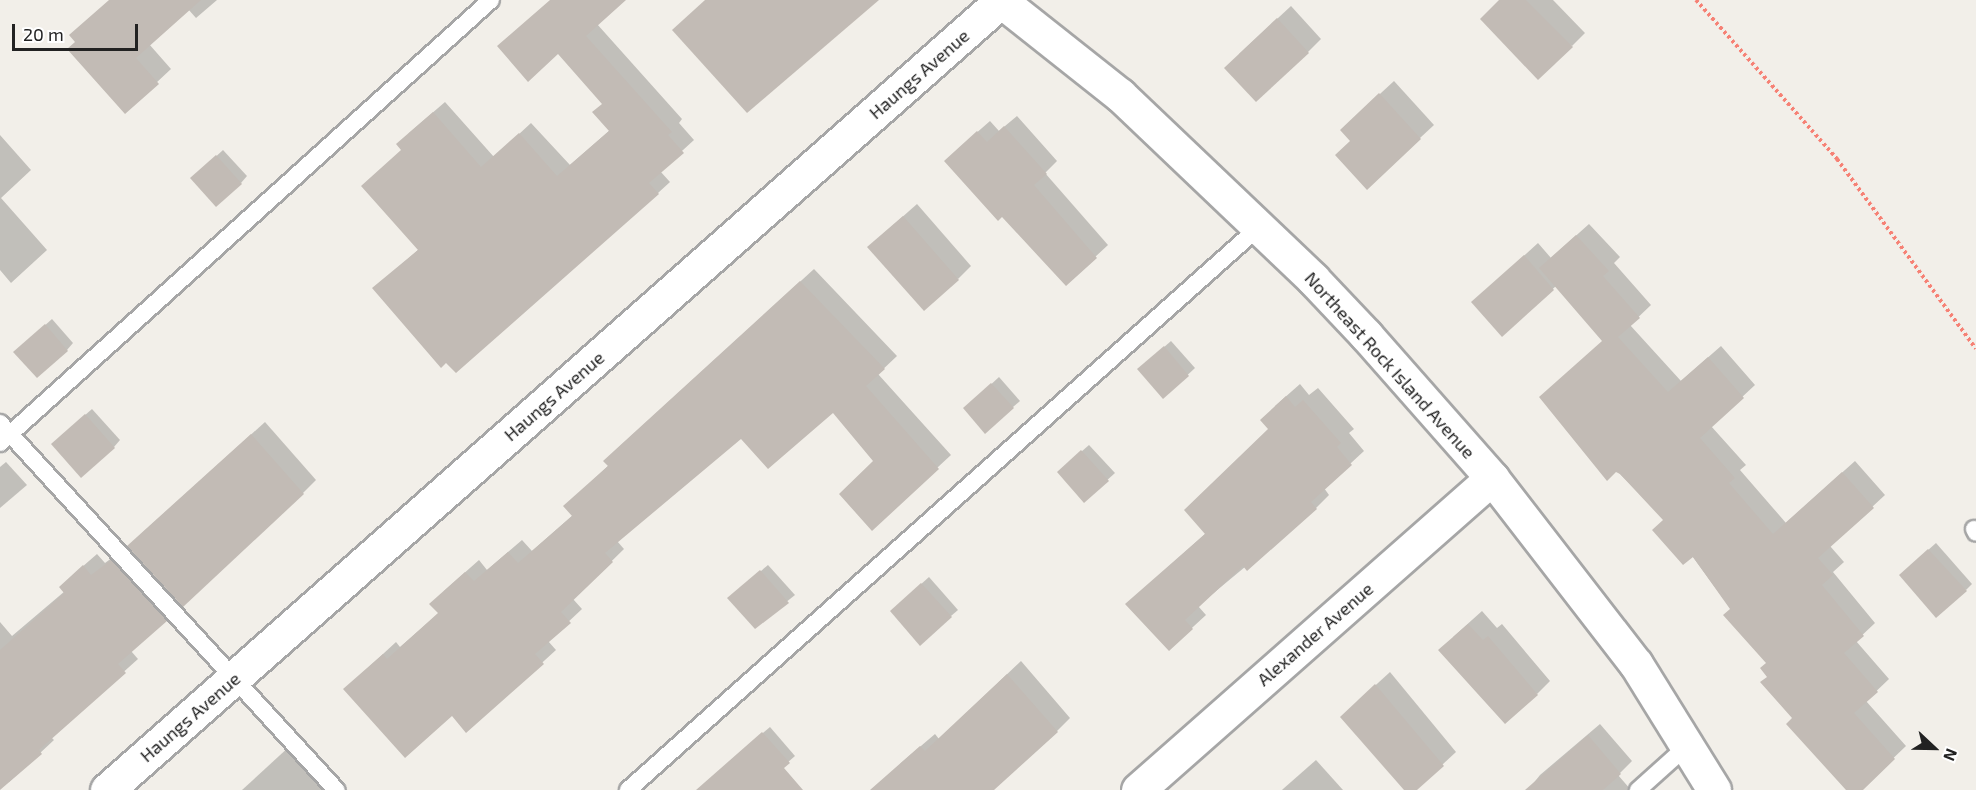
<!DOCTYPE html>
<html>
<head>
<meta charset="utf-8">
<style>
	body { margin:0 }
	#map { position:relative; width:1976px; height:790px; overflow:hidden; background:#f2efe9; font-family:"Exo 2",sans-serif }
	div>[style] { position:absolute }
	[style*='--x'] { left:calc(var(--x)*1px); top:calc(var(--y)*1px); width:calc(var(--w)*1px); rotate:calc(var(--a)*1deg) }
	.shadow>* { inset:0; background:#0003 }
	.building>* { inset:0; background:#c2bbb5 }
	.path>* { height:4px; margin-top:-2px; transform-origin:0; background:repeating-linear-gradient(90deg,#f68175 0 3px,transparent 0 6px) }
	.roads { filter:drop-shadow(2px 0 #a6a6a6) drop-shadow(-2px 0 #a6a6a6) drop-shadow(0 2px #a6a6a6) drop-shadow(0 -2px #a6a6a6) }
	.lane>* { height:16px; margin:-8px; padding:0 8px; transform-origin:8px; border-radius:8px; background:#fff }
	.street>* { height:33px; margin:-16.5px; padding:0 16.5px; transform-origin:16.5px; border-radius:16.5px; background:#fff }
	span { translate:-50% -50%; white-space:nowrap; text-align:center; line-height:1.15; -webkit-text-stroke:4.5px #fff; paint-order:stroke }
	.street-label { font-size:18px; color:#222 }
	.north { position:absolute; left:1904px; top:718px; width:60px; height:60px; -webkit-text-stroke:4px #fff; paint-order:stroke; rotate:112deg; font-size:16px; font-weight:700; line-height:24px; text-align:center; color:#222 }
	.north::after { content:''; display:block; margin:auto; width:21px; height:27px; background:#222; clip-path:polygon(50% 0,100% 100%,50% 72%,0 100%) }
	.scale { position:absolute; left:12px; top:24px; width:126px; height:27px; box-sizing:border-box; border:3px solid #222; border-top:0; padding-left:8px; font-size:18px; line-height:21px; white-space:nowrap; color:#222; -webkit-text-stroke:4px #fff; paint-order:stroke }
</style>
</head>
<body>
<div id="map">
	<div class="shadow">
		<div style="clip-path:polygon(110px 0,217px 0,196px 18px,188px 9px,149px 44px,171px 69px,125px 112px)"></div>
		<div style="clip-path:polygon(551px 0,623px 0,597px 24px,682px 119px,679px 123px,694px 140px,660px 171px,670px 182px,658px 193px,456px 371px,374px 289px,419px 249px,402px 149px,409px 133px,445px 102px,494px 157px,531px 123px,570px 165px,610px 130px,603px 103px)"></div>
		<div style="clip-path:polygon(1501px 0,1553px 0,1585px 33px,1572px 46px)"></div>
		<div style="clip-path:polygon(1291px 6px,1321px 39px,1308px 52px,1239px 54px)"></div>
		<div style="clip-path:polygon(1394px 81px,1434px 125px,1420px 138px,1352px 141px,1355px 117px)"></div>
		<div style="clip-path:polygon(1017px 116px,1057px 161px,1045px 173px,1108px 245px,1066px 284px,1002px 215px,958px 149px,990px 121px,999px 131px)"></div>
		<div style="clip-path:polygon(0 135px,31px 170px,1px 198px,47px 250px,11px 283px,0 270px)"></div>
		<div style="clip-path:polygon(223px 150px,247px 176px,241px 183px,199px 172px)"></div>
		<div style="clip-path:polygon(917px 204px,971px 266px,958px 279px,883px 234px)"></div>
		<div style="clip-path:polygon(1589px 224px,1620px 257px,1614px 263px,1651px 305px,1630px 325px,1681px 381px,1721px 346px,1755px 385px,1711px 426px,1746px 465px,1740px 470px,1786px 523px,1855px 461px,1885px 495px,1830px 546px,1844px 562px,1833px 572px,1875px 623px,1856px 641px,1889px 679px,1866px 701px,1906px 746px,1860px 790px,1847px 790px,1794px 718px,1769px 676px,1767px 663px,1731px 609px,1665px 519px,1616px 470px,1604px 340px,1556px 286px,1502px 334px,1473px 302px,1538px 243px,1551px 258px)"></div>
		<div style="clip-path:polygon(814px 269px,897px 356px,878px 374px,951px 455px,872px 528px,875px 461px,834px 411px,741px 437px,617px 541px,624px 549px,573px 599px,582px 609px,548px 641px,556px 650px,467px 731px,452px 714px,358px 677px,396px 642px,400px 647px,439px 613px,444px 591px,479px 560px,487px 570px,522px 540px,532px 551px,573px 515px,565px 506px,609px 465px,618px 448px)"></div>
		<div style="clip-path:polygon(52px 319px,73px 343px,67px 350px,22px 346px)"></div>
		<div style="clip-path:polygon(1171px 341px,1195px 368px,1164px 397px,1146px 363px)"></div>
		<div style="clip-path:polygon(999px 377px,1020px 401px,1013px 407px,972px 402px)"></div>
		<div style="clip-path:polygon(1300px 384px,1309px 395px,1318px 388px,1354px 429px,1349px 433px,1364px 451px,1324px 488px,1329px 495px,1316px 508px,1198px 606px,1206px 615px,1169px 649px,1127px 604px,1206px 533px,1270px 429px,1275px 406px)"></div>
		<div style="clip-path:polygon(92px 409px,120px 440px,114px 447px,60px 437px)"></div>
		<div style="clip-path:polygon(265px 422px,316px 480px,303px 493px,142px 533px)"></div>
		<div style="clip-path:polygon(1089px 445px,1115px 473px,1084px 501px,1065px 466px)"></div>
		<div style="clip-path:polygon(6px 462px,27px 485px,0 508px,0 467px)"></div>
		<div style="clip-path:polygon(1936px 543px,1972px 584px,1966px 590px,1908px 568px)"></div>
		<div style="clip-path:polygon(125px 548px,179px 607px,131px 651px,138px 659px,51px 737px,54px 740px,9px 782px,0 772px,0 622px,12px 636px,65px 591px,74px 574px,97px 554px,105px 563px)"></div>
		<div style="clip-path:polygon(768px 565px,795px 595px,755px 627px,736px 592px)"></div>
		<div style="clip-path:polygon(929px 577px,958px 610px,951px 616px,899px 604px)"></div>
		<div style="clip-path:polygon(1482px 611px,1497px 628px,1502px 624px,1550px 681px,1537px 694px,1453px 637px)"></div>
		<div style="clip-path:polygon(1021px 661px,1070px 718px,1057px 731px,991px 790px,883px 790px,901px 763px,935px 734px,939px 739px)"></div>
		<div style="clip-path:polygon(1390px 672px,1456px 752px,1415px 790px,1355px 704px)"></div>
		<div style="clip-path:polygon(1600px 724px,1632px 761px,1618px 775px,1631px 790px,1528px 790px,1540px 775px)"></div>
		<div style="clip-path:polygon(770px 727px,795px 756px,756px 790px,737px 755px)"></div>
		<div style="clip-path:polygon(291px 745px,330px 790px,242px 790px)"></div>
		<div style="clip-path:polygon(1316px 760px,1343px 790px,1282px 790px,1283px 789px)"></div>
	</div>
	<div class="building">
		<div style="clip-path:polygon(109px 0,201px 0,136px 58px,159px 84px,125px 114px,67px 49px,75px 42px,69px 35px)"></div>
		<div style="clip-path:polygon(550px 0,626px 0,586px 36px,672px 132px,668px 135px,684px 153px,649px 183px,659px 194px,456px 373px,446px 363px,441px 368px,372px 288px,418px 250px,361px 186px,401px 150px,396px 144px,433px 112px,481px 167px,519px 133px,557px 176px,609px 131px,592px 112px,602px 104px,558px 54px,528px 82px,497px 46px)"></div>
		<div style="clip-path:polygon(705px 0,879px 0,747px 113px,672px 30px)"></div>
		<div style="clip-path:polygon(1499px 0,1526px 0,1573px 47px,1538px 80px,1480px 19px)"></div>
		<div style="clip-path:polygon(1277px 18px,1309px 53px,1256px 102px,1224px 68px)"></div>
		<div style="clip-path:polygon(1379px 93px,1421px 139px,1367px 190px,1335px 155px,1350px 141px,1340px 130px)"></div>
		<div style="clip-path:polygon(1004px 126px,1047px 174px,1034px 185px,1097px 258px,1066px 286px,1002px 217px,998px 221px,944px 161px,977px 131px,987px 142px)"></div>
		<div style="clip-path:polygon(216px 155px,242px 184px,216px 207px,190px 178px)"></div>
		<div style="clip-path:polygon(903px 216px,959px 280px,924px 311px,867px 247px)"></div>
		<div style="clip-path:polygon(1576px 235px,1609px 271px,1603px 276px,1640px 318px,1618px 337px,1668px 392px,1708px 357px,1744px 398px,1700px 438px,1735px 478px,1729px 483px,1773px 534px,1842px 472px,1874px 508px,1818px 558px,1833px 575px,1822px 585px,1864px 636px,1844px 653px,1878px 692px,1854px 713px,1895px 759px,1863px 790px,1846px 790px,1786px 724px,1792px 718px,1760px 682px,1767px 677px,1760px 668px,1766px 663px,1723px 615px,1730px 609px,1693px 557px,1683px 565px,1652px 530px,1663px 520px,1620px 474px,1616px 472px,1607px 481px,1539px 397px,1602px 341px,1539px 268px)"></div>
		<div style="clip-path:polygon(1524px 255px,1554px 290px,1502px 337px,1471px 302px)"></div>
		<div style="clip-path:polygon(800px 281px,885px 369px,866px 386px,939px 469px,872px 531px,839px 494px,873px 461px,833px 413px,768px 469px,741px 439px,605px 553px,613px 562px,561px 612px,571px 623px,535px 654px,544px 664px,466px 733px,452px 716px,405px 758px,343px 689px,383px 654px,387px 659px,438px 613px,429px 604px,465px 572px,474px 581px,508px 552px,518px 563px,572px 516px,563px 506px,608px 466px,603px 461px)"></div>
		<div style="clip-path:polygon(45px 324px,68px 351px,37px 378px,13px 352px)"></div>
		<div style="clip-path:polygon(1164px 346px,1189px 376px,1163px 399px,1137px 369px)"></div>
		<div style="clip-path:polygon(991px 383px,1014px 408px,985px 434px,963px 408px)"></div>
		<div style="clip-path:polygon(1286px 396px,1295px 407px,1303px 400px,1341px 443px,1337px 447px,1352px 465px,1311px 502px,1317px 509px,1247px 571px,1243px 566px,1185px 620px,1193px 629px,1169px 651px,1125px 604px,1205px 534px,1184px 510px,1268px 429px,1260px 420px)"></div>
		<div style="clip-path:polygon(85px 414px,115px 448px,81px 478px,51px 444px)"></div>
		<div style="clip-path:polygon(251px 434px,304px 494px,183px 607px,127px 546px)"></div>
		<div style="clip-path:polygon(1081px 450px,1109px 481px,1084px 503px,1057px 472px)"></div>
		<div style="clip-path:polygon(1928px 549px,1967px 591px,1936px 618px,1899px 575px)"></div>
		<div style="clip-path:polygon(111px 560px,167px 621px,118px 664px,126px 673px,39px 750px,42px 754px,0 790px,0 650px,64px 593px,59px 587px,83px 565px,91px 575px)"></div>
		<div style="clip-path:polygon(760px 570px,789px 603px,755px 629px,727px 598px)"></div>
		<div style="clip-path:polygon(921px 583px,952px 617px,920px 646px,890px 611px)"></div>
		<div style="clip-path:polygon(1468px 624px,1483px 640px,1488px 636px,1538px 695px,1505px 724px,1438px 650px)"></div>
		<div style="clip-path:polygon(1007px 674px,1058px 732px,994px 790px,870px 790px,920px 746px,925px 751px)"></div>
		<div style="clip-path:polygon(1375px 684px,1444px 766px,1417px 790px,1404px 790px,1340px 717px)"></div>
		<div style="clip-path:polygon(762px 732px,790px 763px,784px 768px,803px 790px,696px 790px)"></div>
		<div style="clip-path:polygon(1588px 735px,1621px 774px,1603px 790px,1525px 790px)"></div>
	</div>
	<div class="path">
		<div style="--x:1696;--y:0;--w:213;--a:48.4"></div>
		<div style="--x:1837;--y:159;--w:235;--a:53.8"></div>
	</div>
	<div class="roads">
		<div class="lane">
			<div style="--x:0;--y:423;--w:498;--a:47.5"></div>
			<div style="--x:0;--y:443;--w:661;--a:-42.06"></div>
			<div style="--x:1974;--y:529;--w:4;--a:63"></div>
			<div style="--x:628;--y:790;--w:846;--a:-41.74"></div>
			<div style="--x:1638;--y:790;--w:64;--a:-41.9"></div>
		</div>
		<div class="street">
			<div style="--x:1000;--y:0;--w:153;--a:38.4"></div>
			<div style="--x:1120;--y:95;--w:267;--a:43.6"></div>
			<div style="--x:1313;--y:279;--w:77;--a:46.6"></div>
			<div style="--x:1366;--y:335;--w:191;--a:48.6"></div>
			<div style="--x:1492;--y:478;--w:235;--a:52.3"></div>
			<div style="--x:1636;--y:664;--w:148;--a:58.2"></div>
			<div style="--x:107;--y:790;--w:1192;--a:-41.43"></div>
			<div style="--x:1138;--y:790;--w:472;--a:-41.4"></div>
		</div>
	</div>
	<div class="street-label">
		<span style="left:919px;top:74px;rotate:-41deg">Haungs Avenue</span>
		<span style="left:1390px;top:365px;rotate:48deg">Northeast Rock Island Avenue</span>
		<span style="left:554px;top:396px;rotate:-41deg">Haungs Avenue</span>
		<span style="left:1315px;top:634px;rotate:-41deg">Alexander Avenue</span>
		<span style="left:190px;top:717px;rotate:-41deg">Haungs Avenue</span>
	</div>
	<div class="north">N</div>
	<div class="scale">20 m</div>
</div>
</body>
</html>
